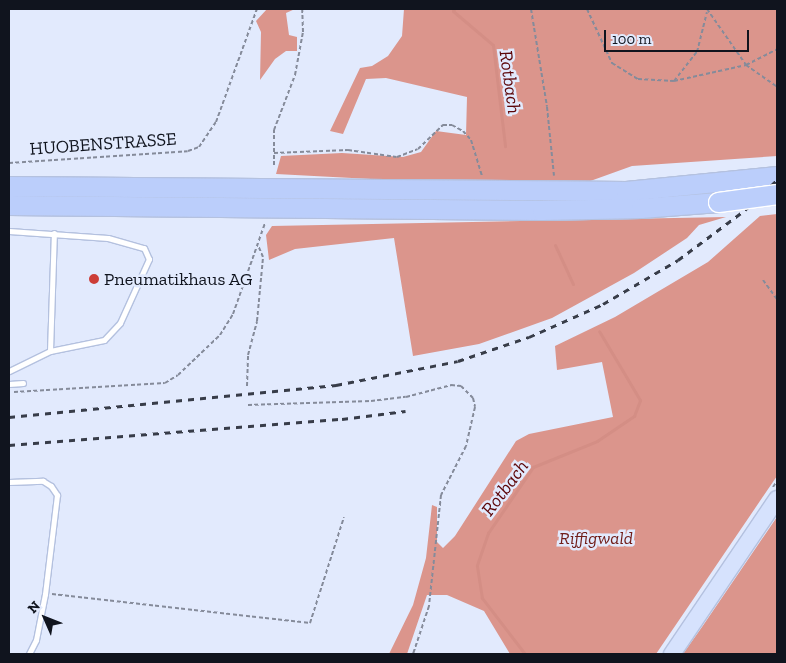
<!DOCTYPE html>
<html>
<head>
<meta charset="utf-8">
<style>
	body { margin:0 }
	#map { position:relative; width:786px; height:663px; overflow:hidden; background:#e2eafd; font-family:"Zilla Slab",serif }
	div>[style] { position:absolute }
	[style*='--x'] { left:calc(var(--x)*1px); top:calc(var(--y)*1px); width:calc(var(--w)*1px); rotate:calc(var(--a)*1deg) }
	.forest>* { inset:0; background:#db958c }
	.stream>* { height:3px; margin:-1.5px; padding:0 1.5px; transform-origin:1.5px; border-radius:1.5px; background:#d48e85 }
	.path>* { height:2px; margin-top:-1px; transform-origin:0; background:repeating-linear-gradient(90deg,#858b9a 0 4px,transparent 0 6.5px) }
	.roads { filter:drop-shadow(1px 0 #b4c1df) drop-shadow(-1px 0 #b4c1df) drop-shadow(0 1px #b4c1df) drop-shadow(0 -1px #b4c1df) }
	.service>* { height:5px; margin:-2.5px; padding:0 2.5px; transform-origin:2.5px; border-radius:2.5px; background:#fff }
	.primary>* { height:16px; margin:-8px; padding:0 8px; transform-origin:8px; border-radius:8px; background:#d6e2fd }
	.motorway>* { height:19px; margin:-9.5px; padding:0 9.5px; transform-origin:9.5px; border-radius:9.5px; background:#bbcefb }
	.rail>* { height:3px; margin-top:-1.5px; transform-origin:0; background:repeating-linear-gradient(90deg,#383d49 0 6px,transparent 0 12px) }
	.bridges { filter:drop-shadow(1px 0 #fff) drop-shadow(-1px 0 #fff) drop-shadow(0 1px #fff) drop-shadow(0 -1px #fff) }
	.motorway-bridge>* { height:19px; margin:-9.5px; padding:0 9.5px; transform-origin:9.5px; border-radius:9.5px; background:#bbcefb }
	.dots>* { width:14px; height:14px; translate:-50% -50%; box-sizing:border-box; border:2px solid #e2eafd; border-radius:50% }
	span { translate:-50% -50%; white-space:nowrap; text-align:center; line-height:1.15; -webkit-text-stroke:5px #e2eafd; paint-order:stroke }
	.street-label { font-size:18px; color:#10141e }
	.poi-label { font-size:18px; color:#10141e }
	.left { translate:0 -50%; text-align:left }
	.park-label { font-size:18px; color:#701d19; font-style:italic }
	.water-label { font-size:19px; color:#5c0508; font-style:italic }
	.frame { position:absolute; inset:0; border:10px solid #10141e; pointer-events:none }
	.north { position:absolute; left:20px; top:593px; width:50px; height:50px; -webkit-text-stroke:4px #e2eafd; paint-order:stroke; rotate:314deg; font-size:14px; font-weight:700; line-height:20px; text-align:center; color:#10141e }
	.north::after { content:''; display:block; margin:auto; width:18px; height:22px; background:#10141e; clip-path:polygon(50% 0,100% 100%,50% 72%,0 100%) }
	.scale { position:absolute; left:604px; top:30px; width:145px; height:22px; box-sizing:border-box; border:2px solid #10141e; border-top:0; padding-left:6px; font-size:15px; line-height:18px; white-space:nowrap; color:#10141e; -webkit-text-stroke:4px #e2eafd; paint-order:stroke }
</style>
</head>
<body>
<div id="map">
	<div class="forest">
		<div style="clip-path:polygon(267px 9px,295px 9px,286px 13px,289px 35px,297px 37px,297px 51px,286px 51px,275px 59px,260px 80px,261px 32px,256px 21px)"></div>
		<div style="clip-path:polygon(404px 9px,777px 9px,777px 156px,632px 166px,582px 184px,428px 182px,276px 174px,281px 156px,342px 153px,403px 157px,421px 152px,436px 131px,466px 135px,467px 97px,386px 78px,366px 79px,343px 134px,330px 131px,360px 68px,372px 66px,388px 56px,402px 36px)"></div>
		<div style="clip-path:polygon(777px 214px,777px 476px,656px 654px,510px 654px,484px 611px,447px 595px,427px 595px,407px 654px,389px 654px,413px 605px,426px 558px,432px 505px,437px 507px,437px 542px,443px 548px,455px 536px,516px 441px,529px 434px,613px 417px,602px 362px,557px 370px,555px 346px,615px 317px,708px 262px,760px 216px)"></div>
		<div style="clip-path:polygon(726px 217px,699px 225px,687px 238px,634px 273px,552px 318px,479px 344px,413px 356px,394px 238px,295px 249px,269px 260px,266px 235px,272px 226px)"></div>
		<div style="clip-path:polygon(777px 517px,777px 654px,683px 654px,702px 627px)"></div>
	</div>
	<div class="stream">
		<div style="--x:454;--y:9;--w:2;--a:117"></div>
		<div style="--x:453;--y:11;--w:52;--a:40.4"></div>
		<div style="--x:493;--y:45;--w:102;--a:83.2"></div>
		<div style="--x:555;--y:245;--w:43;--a:65.2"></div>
		<div style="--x:525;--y:654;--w:71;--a:-127.5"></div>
		<div style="--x:482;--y:598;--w:33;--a:-99"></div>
		<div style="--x:477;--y:565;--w:34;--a:-71"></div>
		<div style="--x:488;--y:533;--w:80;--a:-55.7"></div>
		<div style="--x:533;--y:467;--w:69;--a:-22.1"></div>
		<div style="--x:597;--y:441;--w:45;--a:-34"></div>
		<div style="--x:634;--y:416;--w:17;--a:-69"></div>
		<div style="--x:640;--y:400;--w:80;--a:-120.7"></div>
	</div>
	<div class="path">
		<div style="--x:531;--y:9;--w:99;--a:80.7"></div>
		<div style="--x:547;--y:107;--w:69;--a:84.2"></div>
		<div style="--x:587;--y:9;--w:60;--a:65.2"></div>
		<div style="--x:612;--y:63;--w:31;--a:32"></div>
		<div style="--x:638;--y:79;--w:36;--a:3"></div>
		<div style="--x:674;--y:81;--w:74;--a:-12.5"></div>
		<div style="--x:746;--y:65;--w:35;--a:-27"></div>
		<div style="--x:707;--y:9;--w:68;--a:55.1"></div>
		<div style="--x:746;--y:65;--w:38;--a:35"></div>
		<div style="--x:674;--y:81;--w:37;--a:-52"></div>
		<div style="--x:697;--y:52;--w:41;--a:-76"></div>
		<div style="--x:274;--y:153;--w:74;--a:-2.3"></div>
		<div style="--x:348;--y:150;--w:49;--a:8.1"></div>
		<div style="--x:397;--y:157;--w:22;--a:-21"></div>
		<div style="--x:418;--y:149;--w:35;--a:-44"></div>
		<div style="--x:443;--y:125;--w:9;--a:0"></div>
		<div style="--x:452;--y:125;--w:13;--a:29"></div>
		<div style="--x:463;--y:131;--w:12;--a:48"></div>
		<div style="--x:471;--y:140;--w:37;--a:73"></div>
		<div style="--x:9;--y:163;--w:179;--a:-3.8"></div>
		<div style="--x:188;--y:151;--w:12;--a:-20"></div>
		<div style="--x:199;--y:147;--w:30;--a:-56"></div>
		<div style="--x:216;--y:122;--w:120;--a:-70.1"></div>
		<div style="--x:274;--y:165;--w:35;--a:-90"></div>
		<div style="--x:274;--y:130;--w:59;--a:-69.1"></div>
		<div style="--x:295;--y:75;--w:44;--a:-79.5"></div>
		<div style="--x:303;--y:32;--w:23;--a:-92"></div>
		<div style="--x:763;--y:280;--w:24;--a:54"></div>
		<div style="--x:247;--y:386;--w:31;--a:-88"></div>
		<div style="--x:248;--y:355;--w:35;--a:-75"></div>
		<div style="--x:257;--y:321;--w:64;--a:-84.6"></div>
		<div style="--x:263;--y:257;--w:13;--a:-113"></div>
		<div style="--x:14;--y:392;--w:151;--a:-3.4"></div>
		<div style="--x:165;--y:383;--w:15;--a:-32"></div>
		<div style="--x:178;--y:375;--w:58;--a:-43.6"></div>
		<div style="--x:220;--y:335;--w:25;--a:-58"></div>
		<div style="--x:233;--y:314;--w:96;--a:-70.6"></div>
		<div style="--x:248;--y:405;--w:123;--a:-1.9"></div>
		<div style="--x:371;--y:401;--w:35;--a:-7"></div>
		<div style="--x:406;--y:397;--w:47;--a:-14.9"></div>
		<div style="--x:451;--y:385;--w:10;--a:6"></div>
		<div style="--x:461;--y:386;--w:17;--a:45"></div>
		<div style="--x:473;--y:398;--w:9;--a:77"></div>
		<div style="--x:475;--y:407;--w:40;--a:103"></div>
		<div style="--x:466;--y:446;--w:55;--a:117"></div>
		<div style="--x:441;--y:495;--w:112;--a:96.2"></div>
		<div style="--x:429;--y:606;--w:51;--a:108.4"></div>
		<div style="--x:773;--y:487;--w:7;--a:-56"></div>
		<div style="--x:52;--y:594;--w:260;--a:6.4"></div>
		<div style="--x:310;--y:623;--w:111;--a:-72.2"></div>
	</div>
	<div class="roads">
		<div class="service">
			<div style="--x:9;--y:231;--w:99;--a:4"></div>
			<div style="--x:108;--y:238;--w:37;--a:16"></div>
			<div style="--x:144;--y:248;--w:12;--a:66"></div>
			<div style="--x:149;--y:259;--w:70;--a:114.4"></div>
			<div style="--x:120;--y:323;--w:23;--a:133"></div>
			<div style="--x:104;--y:340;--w:55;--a:168.5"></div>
			<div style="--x:50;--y:351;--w:46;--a:154"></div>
			<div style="--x:50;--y:351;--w:118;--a:-88.1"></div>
			<div style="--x:9;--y:384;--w:14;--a:-4"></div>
			<div style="--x:9;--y:482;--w:34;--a:-2"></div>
			<div style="--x:43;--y:481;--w:9;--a:32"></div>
			<div style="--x:51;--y:486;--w:11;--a:56"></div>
			<div style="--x:57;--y:495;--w:100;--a:96.9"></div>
			<div style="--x:45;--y:594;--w:47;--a:101.1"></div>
			<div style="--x:36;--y:640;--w:16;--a:117"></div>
		</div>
		<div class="primary">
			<div style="--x:672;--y:654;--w:187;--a:-55.9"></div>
		</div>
		<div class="motorway">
			<div style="--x:9;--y:186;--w:617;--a:0.46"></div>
			<div style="--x:626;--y:191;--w:152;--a:-5.7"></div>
			<div style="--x:9;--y:205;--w:533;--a:0.54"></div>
			<div style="--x:542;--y:210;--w:99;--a:-1.2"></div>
			<div style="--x:641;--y:208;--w:77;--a:-4.5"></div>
		</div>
	</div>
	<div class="rail">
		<div style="--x:9;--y:417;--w:329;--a:-5.6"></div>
		<div style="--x:336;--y:385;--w:124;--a:-11.1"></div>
		<div style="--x:458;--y:361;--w:75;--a:-18.7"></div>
		<div style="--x:529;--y:337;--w:81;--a:-24"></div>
		<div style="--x:603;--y:304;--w:87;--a:-30.4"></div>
		<div style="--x:678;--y:260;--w:84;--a:-36.7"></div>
		<div style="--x:745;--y:210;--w:44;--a:-43.2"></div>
		<div style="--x:9;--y:445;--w:334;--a:-4.5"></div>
		<div style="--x:342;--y:419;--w:64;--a:-7.1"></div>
	</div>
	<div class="bridges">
		<div class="motorway-bridge">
			<div style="--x:718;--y:202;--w:60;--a:-7.7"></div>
		</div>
	</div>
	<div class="dots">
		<div style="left:94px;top:279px;background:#cc3d37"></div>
	</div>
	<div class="street-label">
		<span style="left:103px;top:144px;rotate:-4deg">HUOBENSTRASSE</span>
	</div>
	<div class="poi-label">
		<span class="left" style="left:104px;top:279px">Pneumatikhaus AG</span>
	</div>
	<div class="park-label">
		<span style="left:596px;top:538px">Riffigwald</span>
	</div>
	<div class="water-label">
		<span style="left:510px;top:82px;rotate:82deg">Rotbach</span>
		<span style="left:505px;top:488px;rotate:-53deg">Rotbach</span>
	</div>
	<div class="frame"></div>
	<div class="north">N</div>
	<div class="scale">100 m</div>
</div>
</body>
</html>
